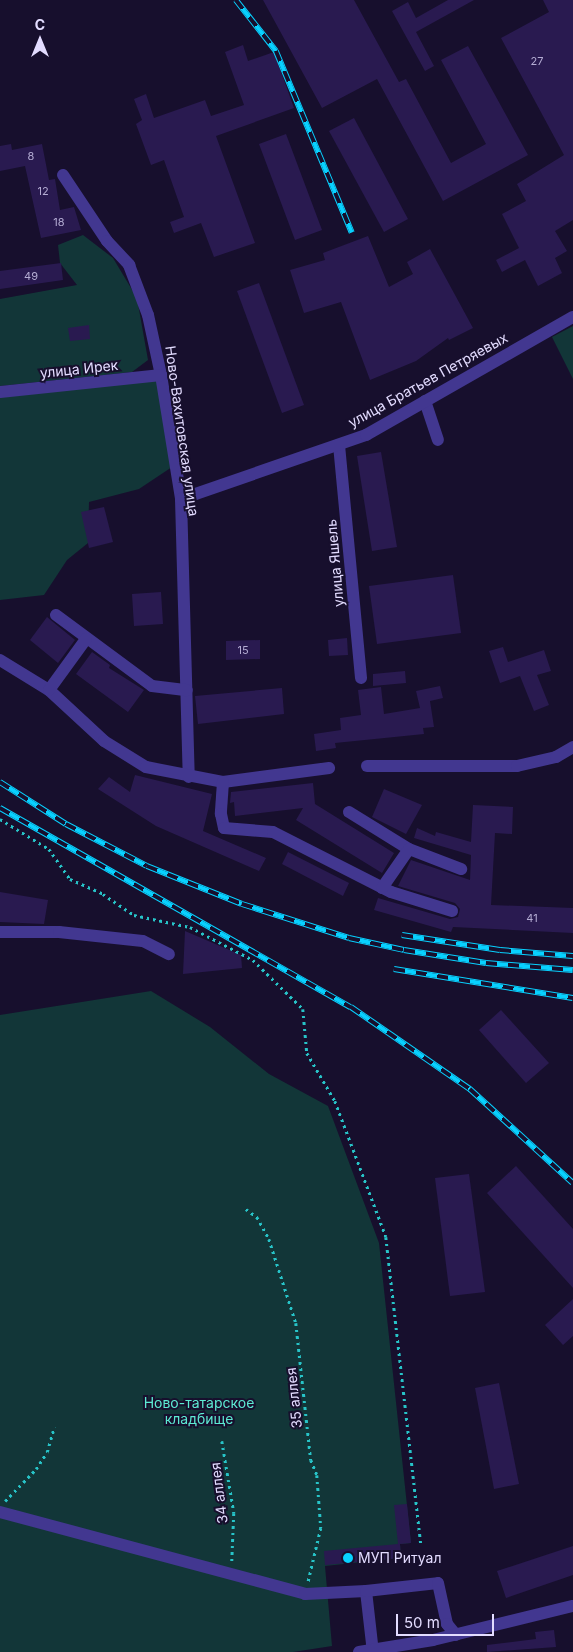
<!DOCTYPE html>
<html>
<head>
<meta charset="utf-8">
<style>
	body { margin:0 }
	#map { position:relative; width:573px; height:1652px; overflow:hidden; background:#170f2d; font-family:Inter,sans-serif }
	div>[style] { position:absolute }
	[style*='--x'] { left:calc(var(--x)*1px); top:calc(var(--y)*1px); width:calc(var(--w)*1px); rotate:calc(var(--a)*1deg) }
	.green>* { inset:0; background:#123638 }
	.building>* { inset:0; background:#291a50 }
	.path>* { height:2.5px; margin-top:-1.25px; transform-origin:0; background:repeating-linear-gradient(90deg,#27c4c8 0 2.5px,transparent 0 6.5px) }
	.minor>* { height:12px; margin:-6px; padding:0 6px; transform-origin:6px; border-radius:6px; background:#423790 }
	.rail>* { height:5.5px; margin-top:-2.75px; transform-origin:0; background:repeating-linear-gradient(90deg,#170f2d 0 11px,#08d1ff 0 22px); box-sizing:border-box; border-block:1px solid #08d1ff }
	.dots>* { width:14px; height:14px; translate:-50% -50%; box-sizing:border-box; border:2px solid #170f2d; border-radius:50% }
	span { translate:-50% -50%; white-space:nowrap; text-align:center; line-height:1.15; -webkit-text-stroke:4px #170f2d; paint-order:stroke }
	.number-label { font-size:11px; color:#b4acd3 }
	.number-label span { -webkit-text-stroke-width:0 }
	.street-label { font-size:14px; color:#e3dcff }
	.park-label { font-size:14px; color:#5dead3 }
	.poi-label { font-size:14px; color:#e3dcff }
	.left { translate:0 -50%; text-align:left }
	.north { position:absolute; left:15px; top:15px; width:50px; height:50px; -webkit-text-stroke:4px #170f2d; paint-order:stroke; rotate:0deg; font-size:14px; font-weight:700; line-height:20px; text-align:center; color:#e3dcff }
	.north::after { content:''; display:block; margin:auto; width:18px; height:22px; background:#e3dcff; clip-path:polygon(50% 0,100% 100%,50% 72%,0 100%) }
	.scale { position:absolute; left:396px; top:1614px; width:98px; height:22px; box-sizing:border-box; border:2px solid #e3dcff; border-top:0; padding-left:6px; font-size:15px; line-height:18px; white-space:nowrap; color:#e3dcff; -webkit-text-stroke:4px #170f2d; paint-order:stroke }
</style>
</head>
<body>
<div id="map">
	<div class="green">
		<div style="clip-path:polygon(83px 235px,113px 258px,137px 298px,148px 360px,132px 372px,0 386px,0 299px,77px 285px,60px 263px,58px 245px)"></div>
		<div style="clip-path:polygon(573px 326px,573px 379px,552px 337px)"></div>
		<div style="clip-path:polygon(161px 375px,175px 465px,139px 489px,89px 502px,88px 543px,67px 560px,44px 595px,0 600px,0 392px)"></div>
		<div style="clip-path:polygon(151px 991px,210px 1027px,269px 1074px,328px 1106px,379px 1243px,411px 1543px,400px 1544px,401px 1558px,325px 1566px,332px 1646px,293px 1652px,0 1652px,0 1015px)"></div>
	</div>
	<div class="building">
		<div style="clip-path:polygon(263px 0,354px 0,399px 82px,406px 79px,451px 163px,486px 144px,441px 60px,468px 46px,528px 155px,443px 201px,377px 79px,322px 108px)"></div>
		<div style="clip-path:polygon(448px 0,474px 0,416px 32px,434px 66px,425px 71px,392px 11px,408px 2px,416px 18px)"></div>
		<div style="clip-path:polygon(543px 0,573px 0,573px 220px,555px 231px,567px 251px,555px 258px,562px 273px,538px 286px,525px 260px,502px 272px,496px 260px,519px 248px,502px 214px,526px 201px,517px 184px,564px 155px,501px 38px,549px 12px)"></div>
		<div style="clip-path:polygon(243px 45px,248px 61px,274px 52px,294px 108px,216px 136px,255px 243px,214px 257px,201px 223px,174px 233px,170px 222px,184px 217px,164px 160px,151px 165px,136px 124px,142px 120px,134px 99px,146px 94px,154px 118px,205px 100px,211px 116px,244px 105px,225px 52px)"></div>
		<div style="clip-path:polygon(354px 118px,408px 219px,384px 232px,329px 131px)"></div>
		<div style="clip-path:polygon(286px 134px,322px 230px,295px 240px,259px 144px)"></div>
		<div style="clip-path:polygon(11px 144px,12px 150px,42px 144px,49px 180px,55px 179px,60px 210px,74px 207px,81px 230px,41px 238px,25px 166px,0 171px,0 146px)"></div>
		<div style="clip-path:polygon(368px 236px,389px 287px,413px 274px,407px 262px,430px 249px,473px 328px,449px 340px,448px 338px,416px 361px,370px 380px,341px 302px,304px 313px,290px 270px,325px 260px,323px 253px)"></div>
		<div style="clip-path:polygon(61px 263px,63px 280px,0 289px,0 271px)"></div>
		<div style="clip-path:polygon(259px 283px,304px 405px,282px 413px,237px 291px)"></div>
		<div style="clip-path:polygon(89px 325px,90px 339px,70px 341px,68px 328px)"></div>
		<div style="clip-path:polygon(381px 452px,397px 547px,372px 551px,357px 456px)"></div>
		<div style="clip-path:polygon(104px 507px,113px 542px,89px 548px,81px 512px)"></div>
		<div style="clip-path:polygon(453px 575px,461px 633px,377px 644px,369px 586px)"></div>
		<div style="clip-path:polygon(161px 592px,163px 624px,134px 626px,132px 594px)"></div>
		<div style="clip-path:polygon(47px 617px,75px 640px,58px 663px,30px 640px)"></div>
		<div style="clip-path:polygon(347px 638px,348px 655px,329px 656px,328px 640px)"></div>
		<div style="clip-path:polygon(260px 640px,260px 659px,226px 660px,226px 641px)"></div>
		<div style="clip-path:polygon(503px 647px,508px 662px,544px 650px,551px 671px,537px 675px,549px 705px,534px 711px,520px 676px,500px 683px,489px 651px)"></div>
		<div style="clip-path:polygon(92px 652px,110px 665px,109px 668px,144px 690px,128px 712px,76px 674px)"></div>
		<div style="clip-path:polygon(405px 671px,406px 683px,373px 686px,373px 674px)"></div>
		<div style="clip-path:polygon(440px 686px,443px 698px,430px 701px,434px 727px,423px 728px,424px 734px,335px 743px,336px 748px,316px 751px,314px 734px,341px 730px,340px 718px,361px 715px,358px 690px,381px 687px,384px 714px,420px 708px,416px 691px)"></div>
		<div style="clip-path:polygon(282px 688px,284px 714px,198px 724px,195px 696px)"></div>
		<div style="clip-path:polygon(135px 775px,212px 794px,203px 831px,266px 858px,259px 871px,156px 826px,98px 789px,109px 777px,130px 792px)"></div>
		<div style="clip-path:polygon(313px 783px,315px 804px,394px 853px,382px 873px,296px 820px,303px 808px,235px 816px,234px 802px,230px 803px,231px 792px)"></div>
		<div style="clip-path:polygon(384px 789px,422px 805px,406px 834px,372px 817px)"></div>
		<div style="clip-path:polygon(473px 805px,513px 807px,512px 834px,495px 833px,491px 905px,573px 908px,573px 933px,453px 927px,451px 932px,374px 910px,378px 898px,450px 919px,458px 917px,460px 909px,455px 903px,398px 886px,411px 860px,470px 880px,471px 855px,414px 838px,417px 828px,435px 836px,436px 832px,471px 842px)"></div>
		<div style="clip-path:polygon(288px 852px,349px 883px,343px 896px,282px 864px)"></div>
		<div style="clip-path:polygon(0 892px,48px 900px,44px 924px,0 922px)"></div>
		<div style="clip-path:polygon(185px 931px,241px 955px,242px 968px,183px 974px)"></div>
		<div style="clip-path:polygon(501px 1010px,549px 1063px,526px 1083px,479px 1030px)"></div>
		<div style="clip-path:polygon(516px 1166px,573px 1229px,573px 1288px,487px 1193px)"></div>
		<div style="clip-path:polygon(469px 1174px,485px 1292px,450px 1296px,435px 1178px)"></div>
		<div style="clip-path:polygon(573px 1299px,573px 1336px,563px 1345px,545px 1325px)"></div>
		<div style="clip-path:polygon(499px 1383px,519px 1484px,494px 1489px,475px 1388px)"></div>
		<div style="clip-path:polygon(407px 1504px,411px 1543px,400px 1544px,401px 1558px,325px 1565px,324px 1551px,398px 1544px,394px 1505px)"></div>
		<div style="clip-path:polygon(573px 1546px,573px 1575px,506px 1598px,497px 1571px)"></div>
		<div style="clip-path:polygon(554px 1630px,556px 1647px,487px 1652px,487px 1645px,536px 1639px,535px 1632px)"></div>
	</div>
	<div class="path">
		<div style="--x:0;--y:819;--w:57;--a:31.5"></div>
		<div style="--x:49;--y:849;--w:37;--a:55"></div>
		<div style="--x:70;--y:879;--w:36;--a:24"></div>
		<div style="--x:103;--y:894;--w:37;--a:34"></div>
		<div style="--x:134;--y:915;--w:57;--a:12.1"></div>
		<div style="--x:190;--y:927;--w:71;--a:27.6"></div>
		<div style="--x:253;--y:960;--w:70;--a:44.4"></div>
		<div style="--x:303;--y:1009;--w:44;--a:84.8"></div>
		<div style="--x:307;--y:1053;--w:56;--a:59.7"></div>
		<div style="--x:335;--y:1101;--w:145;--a:69.4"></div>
		<div style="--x:386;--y:1237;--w:308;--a:83.5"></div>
		<div style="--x:246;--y:1209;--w:14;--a:36"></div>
		<div style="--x:257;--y:1217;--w:25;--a:61"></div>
		<div style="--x:269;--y:1239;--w:88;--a:72.2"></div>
		<div style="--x:296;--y:1323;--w:138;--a:83.8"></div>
		<div style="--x:311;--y:1460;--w:16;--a:68"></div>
		<div style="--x:317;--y:1475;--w:53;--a:85.7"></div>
		<div style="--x:321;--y:1528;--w:57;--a:103.3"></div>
		<div style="--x:222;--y:1441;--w:73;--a:80.5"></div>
		<div style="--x:234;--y:1513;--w:48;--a:92.4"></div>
		<div style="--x:5;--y:1501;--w:45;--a:-45.9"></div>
		<div style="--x:36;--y:1469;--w:20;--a:-57"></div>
		<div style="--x:47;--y:1452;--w:26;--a:-74"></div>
	</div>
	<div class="minor">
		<div style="--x:63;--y:175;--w:79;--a:56.3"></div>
		<div style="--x:107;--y:241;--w:33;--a:47"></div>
		<div style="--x:129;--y:265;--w:53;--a:69.2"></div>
		<div style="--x:148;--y:315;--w:61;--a:77.8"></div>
		<div style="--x:161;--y:375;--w:126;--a:80.8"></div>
		<div style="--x:181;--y:499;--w:278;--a:88.4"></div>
		<div style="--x:0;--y:392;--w:162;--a:-6"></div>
		<div style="--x:425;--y:401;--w:41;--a:71.6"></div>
		<div style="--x:339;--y:445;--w:234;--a:84.6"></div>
		<div style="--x:181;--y:499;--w:196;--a:-19.1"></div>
		<div style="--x:366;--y:435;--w:238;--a:-29.7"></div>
		<div style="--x:56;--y:615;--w:119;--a:36.5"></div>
		<div style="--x:152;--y:686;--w:35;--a:7"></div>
		<div style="--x:0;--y:660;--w:57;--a:31.5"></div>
		<div style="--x:49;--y:690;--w:75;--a:42.8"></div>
		<div style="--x:104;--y:741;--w:49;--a:31.8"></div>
		<div style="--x:146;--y:767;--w:78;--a:11"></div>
		<div style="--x:223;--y:782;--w:107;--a:-7.5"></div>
		<div style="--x:49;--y:690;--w:63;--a:-54"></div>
		<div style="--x:367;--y:766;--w:150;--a:0"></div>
		<div style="--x:517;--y:766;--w:40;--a:-13"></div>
		<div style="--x:556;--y:757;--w:20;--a:-30"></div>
		<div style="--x:223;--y:782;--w:32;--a:94"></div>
		<div style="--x:221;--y:814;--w:14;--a:78"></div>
		<div style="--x:224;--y:828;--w:49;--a:4.7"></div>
		<div style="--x:273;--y:832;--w:132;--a:27"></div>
		<div style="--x:391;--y:892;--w:64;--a:17.3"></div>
		<div style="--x:349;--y:812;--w:70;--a:31.7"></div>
		<div style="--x:409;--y:849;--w:56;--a:21"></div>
		<div style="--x:382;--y:888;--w:47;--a:-55.3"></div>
		<div style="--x:0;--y:932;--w:59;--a:0"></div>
		<div style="--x:59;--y:932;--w:84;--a:6.1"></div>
		<div style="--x:143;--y:941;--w:29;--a:27"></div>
		<div style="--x:0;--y:1512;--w:316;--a:15"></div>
		<div style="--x:305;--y:1594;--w:61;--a:-2.8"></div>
		<div style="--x:366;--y:1591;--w:61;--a:83.5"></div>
		<div style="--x:366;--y:1591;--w:72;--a:-6.3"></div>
		<div style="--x:438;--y:1583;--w:42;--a:77.6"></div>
		<div style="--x:447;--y:1624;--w:14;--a:51"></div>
		<div style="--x:359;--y:1652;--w:75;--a:-9.2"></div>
		<div style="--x:433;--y:1640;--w:144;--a:-13.7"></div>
	</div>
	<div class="rail">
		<div style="--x:236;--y:0;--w:65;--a:51.9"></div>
		<div style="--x:276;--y:51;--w:197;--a:67.3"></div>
		<div style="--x:0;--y:782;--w:78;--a:32.5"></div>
		<div style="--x:66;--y:824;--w:91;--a:27.4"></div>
		<div style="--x:147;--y:866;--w:102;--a:21.8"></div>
		<div style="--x:242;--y:904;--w:112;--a:17.6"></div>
		<div style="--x:349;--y:938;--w:56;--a:12.3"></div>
		<div style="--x:404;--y:950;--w:83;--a:9"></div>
		<div style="--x:486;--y:963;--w:87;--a:4.6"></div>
		<div style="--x:0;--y:808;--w:403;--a:29.6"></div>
		<div style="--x:351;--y:1007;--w:145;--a:34.6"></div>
		<div style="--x:470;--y:1089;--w:139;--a:42.4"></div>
		<div style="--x:402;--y:935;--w:99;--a:8.7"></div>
		<div style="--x:500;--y:950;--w:73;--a:4.7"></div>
		<div style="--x:394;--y:969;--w:181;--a:9.2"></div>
	</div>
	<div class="dots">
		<div style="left:348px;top:1558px;background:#08d1ff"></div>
	</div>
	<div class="number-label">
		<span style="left:537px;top:61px">27</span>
		<span style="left:31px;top:156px">8</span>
		<span style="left:43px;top:191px">12</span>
		<span style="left:59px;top:222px">18</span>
		<span style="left:31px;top:276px">49</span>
		<span style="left:243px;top:650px">15</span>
		<span style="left:532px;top:918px">41</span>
	</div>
	<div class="street-label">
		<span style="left:79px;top:369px;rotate:-6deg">улица Ирек</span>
		<span style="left:428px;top:380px;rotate:-29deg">улица Братьев Петряевых</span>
		<span style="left:182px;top:431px;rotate:82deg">Ново-Вахитовская улица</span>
		<span style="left:335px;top:563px;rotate:-95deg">улица Яшель</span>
		<span style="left:294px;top:1398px;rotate:-96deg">35 аллея</span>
		<span style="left:219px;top:1493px;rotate:-97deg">34 аллея</span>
	</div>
	<div class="park-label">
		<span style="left:199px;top:1411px">Ново-татарское<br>кладбище</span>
	</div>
	<div class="poi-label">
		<span class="left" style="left:358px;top:1558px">МУП Ритуал</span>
	</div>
	<div class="north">С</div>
	<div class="scale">50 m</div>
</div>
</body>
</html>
